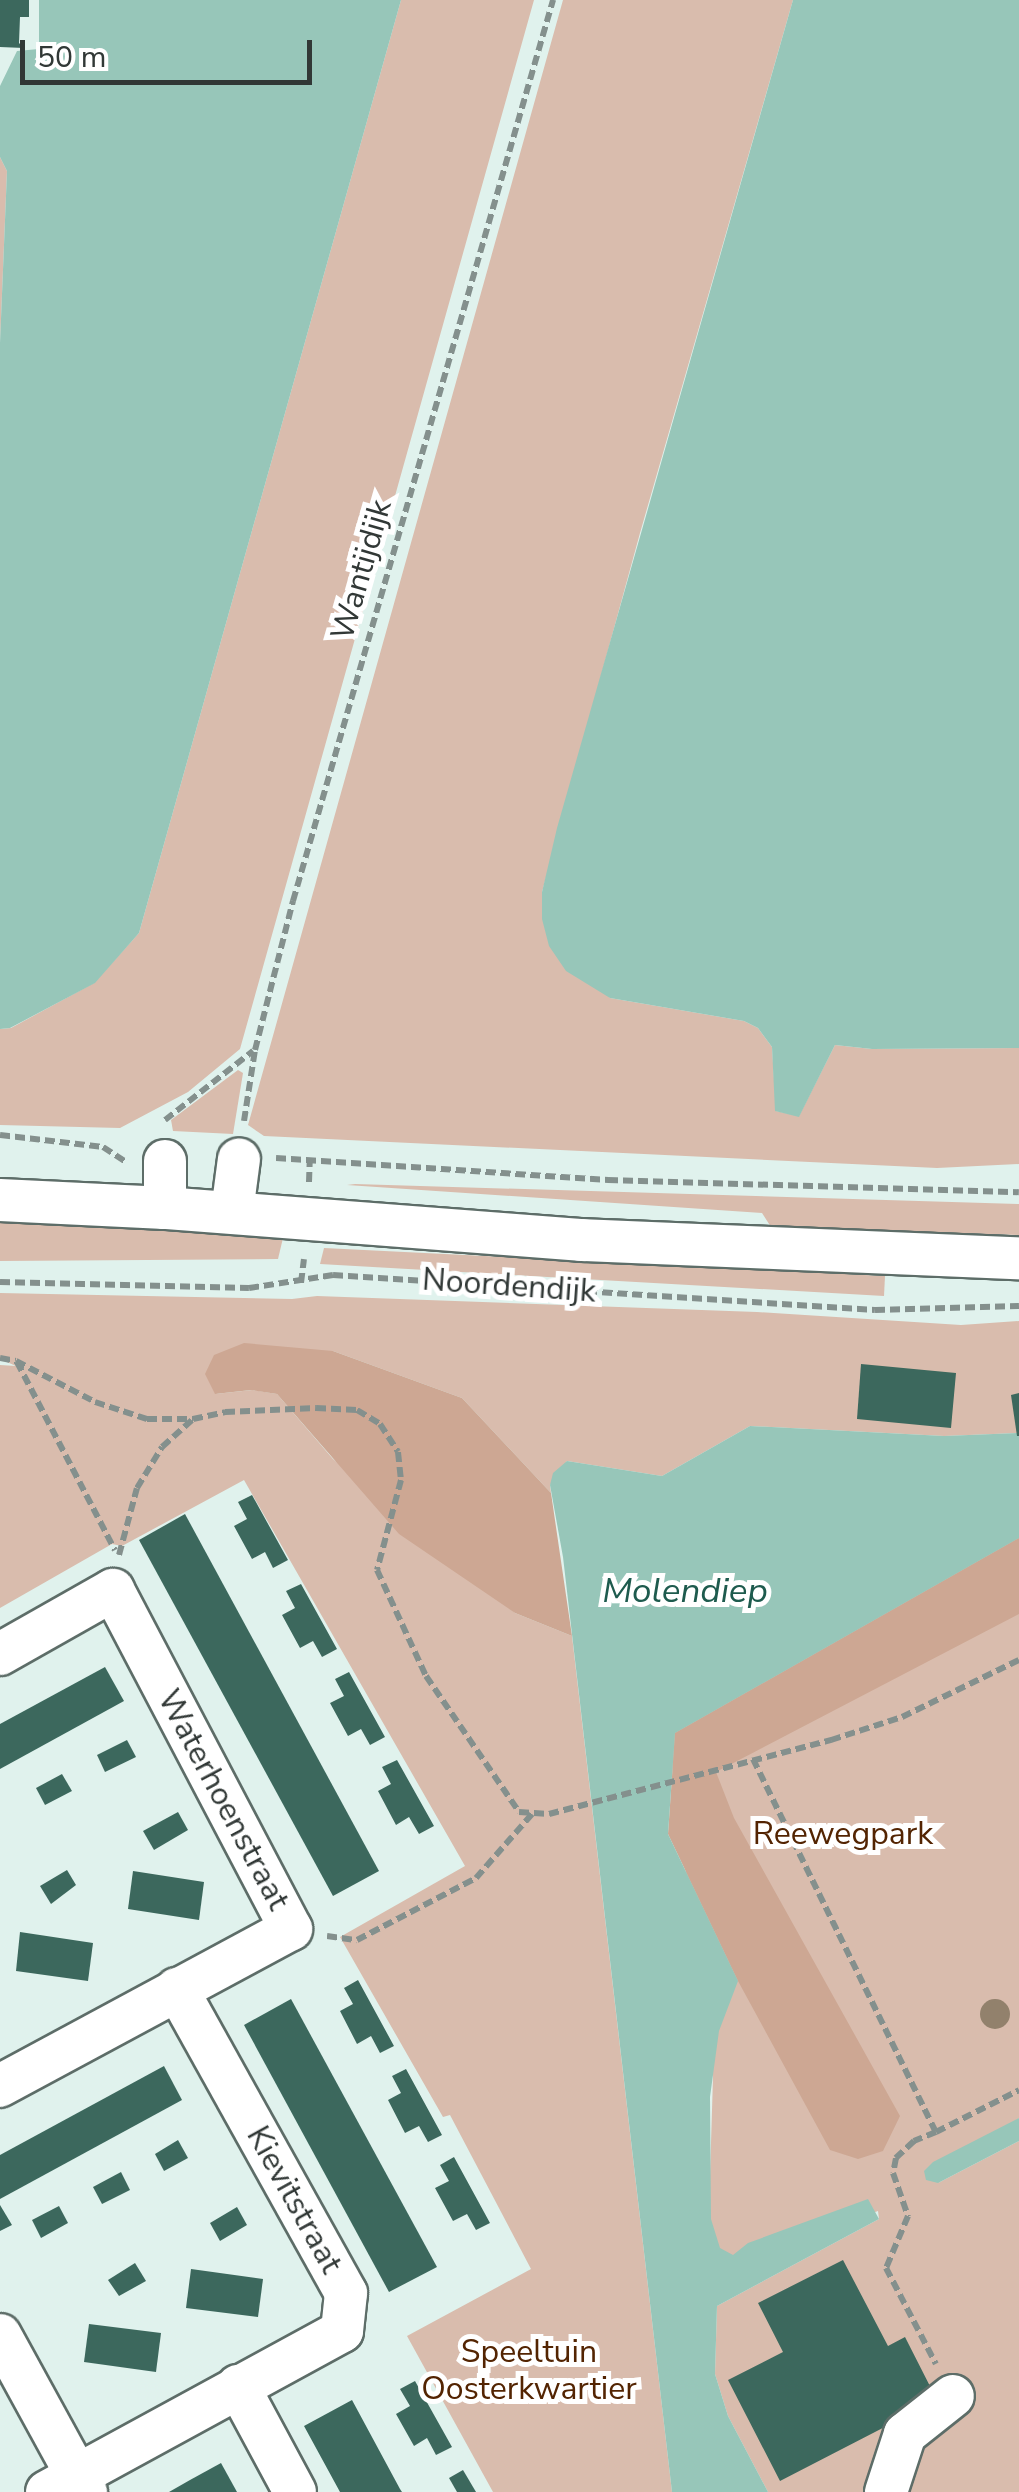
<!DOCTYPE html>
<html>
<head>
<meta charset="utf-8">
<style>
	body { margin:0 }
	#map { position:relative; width:1019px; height:2492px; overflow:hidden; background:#e0f2ed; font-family:"Nunito Sans",sans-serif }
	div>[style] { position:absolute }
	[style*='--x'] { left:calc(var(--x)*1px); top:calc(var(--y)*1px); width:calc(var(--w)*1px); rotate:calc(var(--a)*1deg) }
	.green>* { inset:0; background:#d9bcad }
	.forest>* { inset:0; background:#cda793 }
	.water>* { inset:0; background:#97c6b9 }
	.building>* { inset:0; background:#3c685d }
	.path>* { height:6px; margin-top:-3px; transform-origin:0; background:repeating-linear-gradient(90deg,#84908d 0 10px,transparent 0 15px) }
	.roads { filter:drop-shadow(2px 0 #5d6d68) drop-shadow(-2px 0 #5d6d68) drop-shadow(0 2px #5d6d68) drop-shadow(0 -2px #5d6d68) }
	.minor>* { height:42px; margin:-21px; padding:0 21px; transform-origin:21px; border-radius:21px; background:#fff }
	.trees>* { width:30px; height:30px; margin:-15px; border-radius:50%; background:#92816c }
	span { translate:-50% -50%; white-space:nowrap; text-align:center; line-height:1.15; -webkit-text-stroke:10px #fff; paint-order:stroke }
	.street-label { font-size:32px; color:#313836 }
	.park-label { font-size:32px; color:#532402 }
	.water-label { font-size:35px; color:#1e5b4e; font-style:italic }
	.scale { position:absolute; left:20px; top:40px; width:292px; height:45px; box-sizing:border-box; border:5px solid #313836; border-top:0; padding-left:12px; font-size:30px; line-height:35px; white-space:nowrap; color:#313836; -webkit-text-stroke:8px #fff; paint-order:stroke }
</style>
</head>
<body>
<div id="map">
	<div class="green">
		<div style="clip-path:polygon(401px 0,534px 0,240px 1049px,188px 1092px,120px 1128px,0 1125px,0 1029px,11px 1028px,94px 983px,139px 933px)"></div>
		<div style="clip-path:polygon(563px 0,793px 0,640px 533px,542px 892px,610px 998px,744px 1021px,758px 1028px,772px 1047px,776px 1111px,799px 1116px,835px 1045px,872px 1049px,1019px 1048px,1019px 1164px,937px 1168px,264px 1136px,248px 1125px)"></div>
		<div style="clip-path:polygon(0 157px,7px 171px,0 343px)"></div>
		<div style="clip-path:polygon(238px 1070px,243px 1073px,233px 1134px,173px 1131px,171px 1120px)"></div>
		<div style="clip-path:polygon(355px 1184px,1019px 1204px,1019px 1235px,771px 1227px,762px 1213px,347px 1185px)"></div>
		<div style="clip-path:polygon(0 1220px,238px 1233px,283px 1238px,278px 1259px,0 1261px)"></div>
		<div style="clip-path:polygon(324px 1248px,885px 1276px,884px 1296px,320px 1264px)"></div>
		<div style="clip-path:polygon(0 1293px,292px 1299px,317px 1296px,757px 1312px,961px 1325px,1019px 1321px,1019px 1433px,944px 1436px,750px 1426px,662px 1476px,567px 1461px,550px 1485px,551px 1493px,462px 1398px,333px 1351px,215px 1394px,252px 1390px,277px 1394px,333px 1459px,515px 1613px,572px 1636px,672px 2492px,493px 2492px,407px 2336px,531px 2269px,450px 2115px,443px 2117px,340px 1937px,465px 1866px,244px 1480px,122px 1546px,112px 1544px,0 1608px,0 1365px,16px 1366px,0 1359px)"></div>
		<div style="clip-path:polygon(1019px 1531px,1019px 2118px,938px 2183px,1019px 2141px,1019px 2492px,768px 2492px,728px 2416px,715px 2374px,717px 2306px,879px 2219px,878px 2211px,707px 2274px,713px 2077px,667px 1730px)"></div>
	</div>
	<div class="forest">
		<div style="clip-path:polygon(244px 1343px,333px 1351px,462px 1398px,551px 1493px,572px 1636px,515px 1613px,399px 1534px,277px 1394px,251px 1390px,215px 1394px,205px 1374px,214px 1355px)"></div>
		<div style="clip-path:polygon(1019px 1538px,1019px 1614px,716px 1772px,734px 1818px,900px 2116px,883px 2151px,858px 2159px,830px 2150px,738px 1981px,668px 1834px,675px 1733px)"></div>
	</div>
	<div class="water">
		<div style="clip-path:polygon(39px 0,401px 0,139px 933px,95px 983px,10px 1028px,0 1029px,0 343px,7px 171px,0 157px,0 86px,17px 51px,39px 49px)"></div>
		<div style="clip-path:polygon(793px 0,1019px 0,1019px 1048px,872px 1049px,835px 1045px,799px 1117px,775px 1111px,772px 1047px,758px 1028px,744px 1021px,610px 998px,566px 971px,549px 946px,542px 919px,542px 892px,557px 828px)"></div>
		<div style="clip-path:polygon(750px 1426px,944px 1436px,1019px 1433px,1019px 1538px,675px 1733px,668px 1834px,738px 1981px,719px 2031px,710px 2097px,711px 2219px,720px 2248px,733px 2255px,748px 2243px,868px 2199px,879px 2219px,717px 2306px,715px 2374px,728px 2416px,768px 2492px,672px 2492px,563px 1557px,550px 1485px,553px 1473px,567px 1461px,662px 1476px)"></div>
		<div style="clip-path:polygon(1019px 2118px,1019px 2141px,938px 2183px,926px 2180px,924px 2171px,933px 2162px)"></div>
	</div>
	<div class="building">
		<div style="clip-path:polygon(0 0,29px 0,29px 17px,20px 17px,19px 43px,24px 48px,0 47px)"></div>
		<div style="clip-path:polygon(861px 1364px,956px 1373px,951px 1428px,857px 1419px)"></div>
		<div style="clip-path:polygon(1019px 1393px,1019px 1436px,1017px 1436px,1011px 1395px)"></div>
		<div style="clip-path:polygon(252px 1495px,288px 1560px,273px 1568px,265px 1552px,252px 1559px,234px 1526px,247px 1519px,238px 1502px)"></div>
		<div style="clip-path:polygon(185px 1514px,379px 1871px,333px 1896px,139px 1540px)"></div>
		<div style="clip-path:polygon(301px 1584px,337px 1649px,322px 1657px,313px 1641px,300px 1648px,282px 1615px,295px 1608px,286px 1591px)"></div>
		<div style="clip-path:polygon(105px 1667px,124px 1701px,0 1769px,0 1724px)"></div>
		<div style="clip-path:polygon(349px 1672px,385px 1737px,370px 1745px,361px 1729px,348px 1736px,330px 1703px,344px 1696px,335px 1679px)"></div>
		<div style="clip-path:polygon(127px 1740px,136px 1757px,105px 1772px,97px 1755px)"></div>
		<div style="clip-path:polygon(397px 1760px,434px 1826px,419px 1834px,409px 1817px,396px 1825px,378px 1791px,391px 1784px,382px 1767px)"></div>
		<div style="clip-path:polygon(62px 1774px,72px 1791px,45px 1805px,36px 1788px)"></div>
		<div style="clip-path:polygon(178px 1812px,188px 1830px,154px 1850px,143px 1831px)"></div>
		<div style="clip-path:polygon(67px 1870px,76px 1885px,51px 1904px,40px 1886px)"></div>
		<div style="clip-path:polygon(133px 1871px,204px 1882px,199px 1920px,128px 1909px)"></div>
		<div style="clip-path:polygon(20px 1932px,93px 1943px,88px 1981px,16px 1971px)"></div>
		<div style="clip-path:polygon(358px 1980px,394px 2046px,380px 2053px,371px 2036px,357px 2044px,340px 2011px,353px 2004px,344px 1988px)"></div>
		<div style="clip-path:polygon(291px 1999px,437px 2267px,389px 2292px,244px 2025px)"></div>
		<div style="clip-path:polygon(164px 2066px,182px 2100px,0 2199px,0 2155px)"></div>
		<div style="clip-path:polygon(406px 2069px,442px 2135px,428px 2142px,419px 2126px,405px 2133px,388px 2100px,401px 2093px,392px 2076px)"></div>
		<div style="clip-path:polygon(178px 2140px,188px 2158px,164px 2171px,155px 2154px)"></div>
		<div style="clip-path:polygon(454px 2157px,490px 2223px,476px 2230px,467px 2214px,453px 2221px,435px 2188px,449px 2181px,440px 2165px)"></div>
		<div style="clip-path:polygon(121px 2172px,130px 2190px,102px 2204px,93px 2187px)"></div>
		<div style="clip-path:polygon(0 2205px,12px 2225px,0 2231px)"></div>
		<div style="clip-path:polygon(59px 2206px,68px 2223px,41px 2238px,32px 2220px)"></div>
		<div style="clip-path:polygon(237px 2207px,247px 2225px,220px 2241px,210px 2223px)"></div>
		<div style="clip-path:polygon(843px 2260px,888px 2346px,905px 2337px,937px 2400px,780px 2481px,728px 2380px,783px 2352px,758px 2303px)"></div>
		<div style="clip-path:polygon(135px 2263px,146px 2281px,119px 2296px,108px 2280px)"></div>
		<div style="clip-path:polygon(191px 2269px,263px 2279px,258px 2317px,186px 2308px)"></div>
		<div style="clip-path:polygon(89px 2324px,161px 2333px,156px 2372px,84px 2362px)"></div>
		<div style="clip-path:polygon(415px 2381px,452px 2447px,436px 2455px,427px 2438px,414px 2446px,396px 2414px,410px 2406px,400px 2389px)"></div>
		<div style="clip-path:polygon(352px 2400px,400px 2489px,402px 2492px,340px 2492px,304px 2426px)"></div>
		<div style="clip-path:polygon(221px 2463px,237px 2492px,169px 2492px,190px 2480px)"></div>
		<div style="clip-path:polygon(463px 2470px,476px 2492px,457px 2492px,449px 2478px)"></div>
	</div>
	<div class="path">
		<div style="--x:165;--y:1120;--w:112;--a:-38.1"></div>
		<div style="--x:244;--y:1121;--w:72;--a:-81.2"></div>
		<div style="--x:255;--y:1050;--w:154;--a:-75.7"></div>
		<div style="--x:293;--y:901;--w:938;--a:-73.9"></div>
		<div style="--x:0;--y:1135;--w:104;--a:6.6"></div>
		<div style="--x:103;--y:1147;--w:27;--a:33"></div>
		<div style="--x:276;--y:1158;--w:333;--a:3.8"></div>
		<div style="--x:608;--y:1180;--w:411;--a:1.7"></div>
		<div style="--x:309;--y:1182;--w:24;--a:-88"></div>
		<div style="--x:0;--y:1282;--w:249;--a:1.4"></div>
		<div style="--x:249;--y:1288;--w:85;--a:-8.8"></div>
		<div style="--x:333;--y:1275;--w:543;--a:3.69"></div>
		<div style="--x:875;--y:1310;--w:144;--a:-1.6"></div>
		<div style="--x:301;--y:1283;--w:24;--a:-83"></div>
		<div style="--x:0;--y:1358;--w:16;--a:11"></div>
		<div style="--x:16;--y:1361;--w:89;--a:27.4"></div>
		<div style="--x:95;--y:1402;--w:55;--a:18.1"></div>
		<div style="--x:147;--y:1419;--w:46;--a:0"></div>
		<div style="--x:193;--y:1419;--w:33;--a:-12"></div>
		<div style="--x:225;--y:1412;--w:91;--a:-2.5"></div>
		<div style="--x:316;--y:1408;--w:41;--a:2.8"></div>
		<div style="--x:357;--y:1410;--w:27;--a:31"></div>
		<div style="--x:380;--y:1424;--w:33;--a:57"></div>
		<div style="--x:398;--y:1452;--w:28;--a:84"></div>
		<div style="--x:401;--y:1480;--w:93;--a:104.9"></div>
		<div style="--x:377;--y:1570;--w:117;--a:65.2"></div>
		<div style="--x:426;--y:1676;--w:165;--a:55.6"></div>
		<div style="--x:519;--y:1812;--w:30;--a:4"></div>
		<div style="--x:549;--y:1814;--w:292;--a:-14.7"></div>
		<div style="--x:831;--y:1740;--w:75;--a:-17.9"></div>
		<div style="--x:902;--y:1717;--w:130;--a:-26"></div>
		<div style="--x:17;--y:1362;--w:212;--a:62.5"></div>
		<div style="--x:119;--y:1555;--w:69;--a:-75"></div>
		<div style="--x:137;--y:1488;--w:48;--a:-58.6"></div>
		<div style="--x:162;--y:1447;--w:40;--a:-42"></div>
		<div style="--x:753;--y:1759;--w:415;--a:63.9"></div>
		<div style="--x:936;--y:2132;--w:24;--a:158"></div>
		<div style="--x:914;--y:2141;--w:25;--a:137"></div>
		<div style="--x:896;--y:2158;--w:15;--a:101"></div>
		<div style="--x:893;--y:2173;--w:46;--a:70.8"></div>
		<div style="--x:908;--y:2216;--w:56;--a:112.9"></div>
		<div style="--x:886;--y:2268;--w:108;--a:62.5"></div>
		<div style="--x:327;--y:1936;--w:30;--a:8"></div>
		<div style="--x:357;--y:1940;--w:134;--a:-27.5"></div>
		<div style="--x:476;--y:1878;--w:85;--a:-48.8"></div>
		<div style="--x:936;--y:2132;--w:93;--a:-26.8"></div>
	</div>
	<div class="roads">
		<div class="minor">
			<div style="--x:165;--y:1161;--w:47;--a:90"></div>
			<div style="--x:0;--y:1200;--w:165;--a:2.8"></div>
			<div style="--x:165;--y:1208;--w:418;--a:4.4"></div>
			<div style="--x:582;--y:1240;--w:437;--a:2.4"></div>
			<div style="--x:232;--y:1212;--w:53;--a:-82.5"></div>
			<div style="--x:0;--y:1654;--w:130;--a:-29.5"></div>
			<div style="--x:113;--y:1590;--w:383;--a:62.3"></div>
			<div style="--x:291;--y:1929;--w:331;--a:151.7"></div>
			<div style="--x:0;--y:2335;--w:179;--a:61.3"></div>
			<div style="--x:238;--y:2386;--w:120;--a:61.7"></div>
			<div style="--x:47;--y:2492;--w:336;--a:-28.6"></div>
			<div style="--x:342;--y:2331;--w:38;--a:-84"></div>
			<div style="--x:346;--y:2293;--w:348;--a:-119.1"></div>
			<div style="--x:886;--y:2492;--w:61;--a:-71.9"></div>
			<div style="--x:905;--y:2434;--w:61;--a:-38.4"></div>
		</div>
	</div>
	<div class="trees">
		<div style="left:995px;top:2014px"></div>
	</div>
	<div class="street-label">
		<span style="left:362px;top:570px;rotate:-74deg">Wantijdijk</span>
		<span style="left:509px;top:1286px;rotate:4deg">Noordendijk</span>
		<span style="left:223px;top:1800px;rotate:62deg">Waterhoenstraat</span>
		<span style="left:294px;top:2200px;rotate:61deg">Kievitstraat</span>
	</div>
	<div class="park-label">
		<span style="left:843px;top:1834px">Reewegpark</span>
		<span style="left:529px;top:2371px">Speeltuin<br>Oosterkwartier</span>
	</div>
	<div class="water-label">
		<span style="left:685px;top:1591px">Molendiep</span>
	</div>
	<div class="scale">50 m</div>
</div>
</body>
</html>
